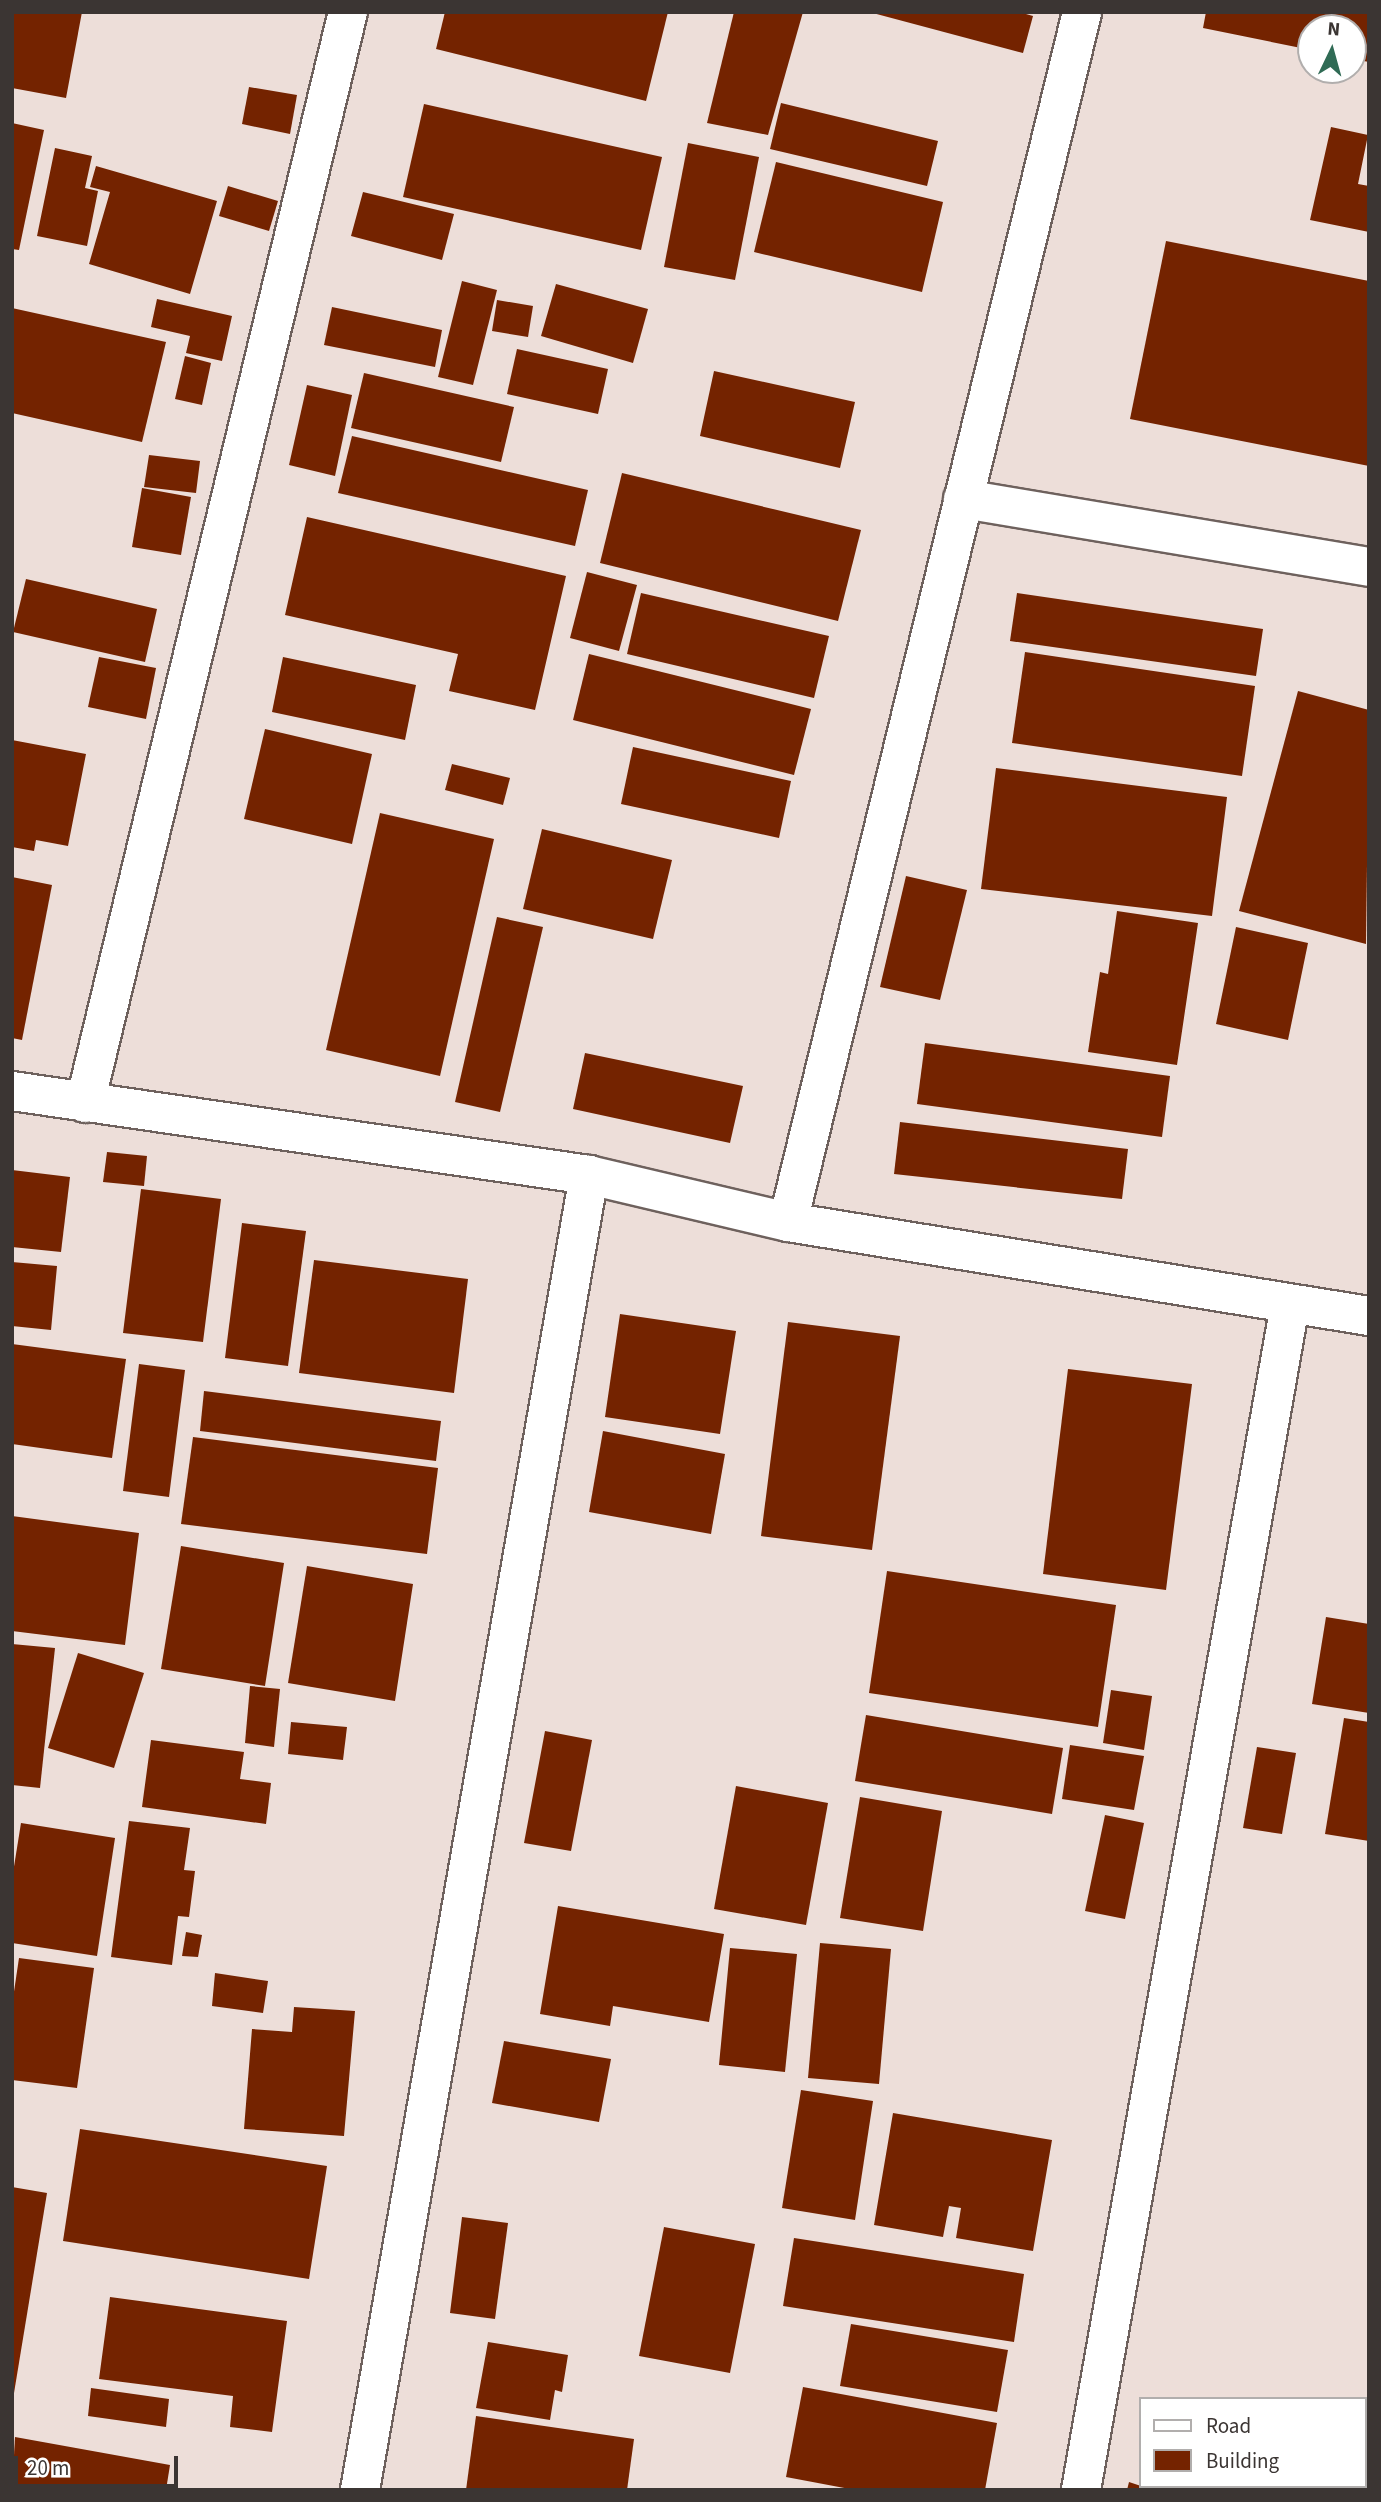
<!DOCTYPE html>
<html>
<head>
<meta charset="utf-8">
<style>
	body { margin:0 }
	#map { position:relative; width:1381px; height:2502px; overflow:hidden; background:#edded9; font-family:"Source Sans 3",sans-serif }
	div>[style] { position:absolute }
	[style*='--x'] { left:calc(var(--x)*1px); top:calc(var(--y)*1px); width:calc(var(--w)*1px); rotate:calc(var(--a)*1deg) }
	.building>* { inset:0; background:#742300 }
	.roads { filter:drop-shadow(2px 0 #6e615d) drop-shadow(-2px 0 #6e615d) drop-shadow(0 2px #6e615d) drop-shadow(0 -2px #6e615d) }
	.minor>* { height:38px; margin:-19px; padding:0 19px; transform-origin:19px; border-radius:19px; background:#fff }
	span { translate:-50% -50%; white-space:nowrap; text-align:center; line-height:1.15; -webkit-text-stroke:7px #fff; paint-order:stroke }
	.frame { position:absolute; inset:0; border:14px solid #3b3533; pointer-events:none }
	.legend { position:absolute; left:1139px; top:2397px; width:228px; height:91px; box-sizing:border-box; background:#fff; border:2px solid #b1aead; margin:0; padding:9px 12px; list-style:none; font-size:21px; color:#3b3533 }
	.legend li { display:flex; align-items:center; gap:14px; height:35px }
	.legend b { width:35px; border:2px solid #b1aead }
	.north { position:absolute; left:1297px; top:14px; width:70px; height:70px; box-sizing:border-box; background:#fff; border:2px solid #b1aead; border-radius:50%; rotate:5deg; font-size:19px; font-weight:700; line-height:28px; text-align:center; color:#3b3533 }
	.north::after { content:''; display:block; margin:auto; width:24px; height:32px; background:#306b55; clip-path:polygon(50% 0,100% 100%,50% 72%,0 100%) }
	.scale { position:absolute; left:14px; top:2456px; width:164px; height:32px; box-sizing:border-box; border:4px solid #3b3533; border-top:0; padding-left:9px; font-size:21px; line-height:24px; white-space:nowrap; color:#3b3533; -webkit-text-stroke:5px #fff; paint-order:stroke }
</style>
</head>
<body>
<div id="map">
	<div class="building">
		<div style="clip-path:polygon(12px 12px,82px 12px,66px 98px,12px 88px)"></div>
		<div style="clip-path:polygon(445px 12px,668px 12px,646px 101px,436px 49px)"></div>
		<div style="clip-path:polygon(734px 12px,803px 12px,768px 135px,707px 123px)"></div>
		<div style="clip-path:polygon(869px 12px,1019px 12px,1033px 16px,1023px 53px)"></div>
		<div style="clip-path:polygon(1206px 12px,1369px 12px,1369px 62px,1353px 59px,1353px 28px,1311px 28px,1311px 50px,1203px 28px)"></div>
		<div style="clip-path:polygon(249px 87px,297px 95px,290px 134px,242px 124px)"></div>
		<div style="clip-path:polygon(781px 103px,938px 141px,927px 186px,770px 149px)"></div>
		<div style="clip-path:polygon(424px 104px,662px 157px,641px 250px,403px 197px)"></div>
		<div style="clip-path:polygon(12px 123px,44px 130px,19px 250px,12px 249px)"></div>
		<div style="clip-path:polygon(1331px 127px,1368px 135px,1358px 184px,1369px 186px,1369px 232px,1310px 220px)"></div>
		<div style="clip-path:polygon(688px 143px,759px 157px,735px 280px,664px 267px)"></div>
		<div style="clip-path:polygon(55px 148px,92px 156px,85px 188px,98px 191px,87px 246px,37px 236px)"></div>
		<div style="clip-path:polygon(776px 162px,943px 202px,922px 292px,754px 252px)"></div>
		<div style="clip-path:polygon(96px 166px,217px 201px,190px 294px,89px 264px,110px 192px,90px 187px)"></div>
		<div style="clip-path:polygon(228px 186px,278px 201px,269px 231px,219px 216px)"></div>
		<div style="clip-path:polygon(363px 192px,454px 214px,442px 260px,351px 236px)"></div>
		<div style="clip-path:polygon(1166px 241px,1369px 281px,1369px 466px,1130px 419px)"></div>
		<div style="clip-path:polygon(462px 281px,497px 290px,473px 385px,438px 377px)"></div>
		<div style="clip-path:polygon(556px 284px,648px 309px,633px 363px,541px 336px)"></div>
		<div style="clip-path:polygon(157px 299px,232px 316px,222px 361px,186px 353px,190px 336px,151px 327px)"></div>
		<div style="clip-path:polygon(497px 300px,533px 306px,528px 337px,492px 331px)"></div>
		<div style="clip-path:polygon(332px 307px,442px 330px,435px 367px,324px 345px)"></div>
		<div style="clip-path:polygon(12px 308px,166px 342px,142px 442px,12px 413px)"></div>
		<div style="clip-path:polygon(517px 349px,608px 369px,598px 414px,507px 394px)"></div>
		<div style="clip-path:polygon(185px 356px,211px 363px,202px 405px,175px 399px)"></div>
		<div style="clip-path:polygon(714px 371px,855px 402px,840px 468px,700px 436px)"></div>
		<div style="clip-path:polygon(364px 373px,514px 407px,501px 462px,351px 428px)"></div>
		<div style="clip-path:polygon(307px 385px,352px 395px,335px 476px,289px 465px)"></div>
		<div style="clip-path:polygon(352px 436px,588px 490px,575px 546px,338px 493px)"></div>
		<div style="clip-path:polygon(149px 455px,200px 461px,196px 493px,144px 487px)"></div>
		<div style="clip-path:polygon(622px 473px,861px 530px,838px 621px,600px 563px)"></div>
		<div style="clip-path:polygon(142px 488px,191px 497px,181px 555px,132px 547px)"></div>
		<div style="clip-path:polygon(307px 517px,566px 576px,535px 710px,449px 691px,458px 654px,285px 615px)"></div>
		<div style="clip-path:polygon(587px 572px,637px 585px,619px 651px,570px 638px)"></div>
		<div style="clip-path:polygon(26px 579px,157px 609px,145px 662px,13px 632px)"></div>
		<div style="clip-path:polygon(641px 593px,829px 636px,814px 698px,627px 654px)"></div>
		<div style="clip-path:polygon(1017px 593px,1263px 629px,1256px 676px,1010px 641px)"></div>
		<div style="clip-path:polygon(1025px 652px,1255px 686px,1242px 776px,1012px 743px)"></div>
		<div style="clip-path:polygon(589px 654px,811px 709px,794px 775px,573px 720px)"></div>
		<div style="clip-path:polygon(99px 657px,156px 668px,146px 719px,88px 707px)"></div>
		<div style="clip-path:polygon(283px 657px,416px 685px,405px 740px,272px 712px)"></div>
		<div style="clip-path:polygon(1298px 691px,1369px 710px,1366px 944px,1239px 911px)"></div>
		<div style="clip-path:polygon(265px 729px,372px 754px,352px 844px,244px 819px)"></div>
		<div style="clip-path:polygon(12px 740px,86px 754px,68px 846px,36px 840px,34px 851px,12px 847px)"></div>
		<div style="clip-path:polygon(633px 747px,791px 781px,779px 838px,621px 804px)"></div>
		<div style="clip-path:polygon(452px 764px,510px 778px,503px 805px,445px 790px)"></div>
		<div style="clip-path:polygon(996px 768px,1227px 797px,1212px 916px,981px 889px)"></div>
		<div style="clip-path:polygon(380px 813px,494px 839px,440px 1076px,326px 1050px)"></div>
		<div style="clip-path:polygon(542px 829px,672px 860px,653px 939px,523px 909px)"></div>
		<div style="clip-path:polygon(906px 876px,967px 890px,940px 1000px,880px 987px)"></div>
		<div style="clip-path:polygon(12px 877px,52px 885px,22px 1040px,12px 1038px)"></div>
		<div style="clip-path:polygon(1117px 911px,1198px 923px,1177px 1065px,1088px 1052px,1100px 972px,1108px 974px)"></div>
		<div style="clip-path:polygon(497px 917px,543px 927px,500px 1112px,455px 1102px)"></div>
		<div style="clip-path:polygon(1236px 927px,1308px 943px,1288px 1040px,1216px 1024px)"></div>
		<div style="clip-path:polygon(925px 1043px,1170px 1076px,1162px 1137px,917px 1104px)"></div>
		<div style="clip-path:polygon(585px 1053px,743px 1086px,730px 1143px,573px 1109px)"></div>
		<div style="clip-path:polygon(900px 1122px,1128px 1149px,1122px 1199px,894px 1174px)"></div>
		<div style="clip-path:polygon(107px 1152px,147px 1156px,144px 1186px,103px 1182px)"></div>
		<div style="clip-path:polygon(12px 1170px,70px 1177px,61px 1252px,12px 1247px)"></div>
		<div style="clip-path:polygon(141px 1189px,221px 1199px,203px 1342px,123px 1333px)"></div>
		<div style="clip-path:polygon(242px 1223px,306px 1231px,288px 1366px,225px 1358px)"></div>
		<div style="clip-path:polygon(314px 1260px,468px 1279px,454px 1393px,299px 1373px)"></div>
		<div style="clip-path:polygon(12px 1262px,57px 1266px,51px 1330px,12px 1326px)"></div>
		<div style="clip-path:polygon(620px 1314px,736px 1331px,720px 1434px,605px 1417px)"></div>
		<div style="clip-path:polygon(788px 1322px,900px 1336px,872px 1550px,761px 1536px)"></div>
		<div style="clip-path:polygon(12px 1344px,126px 1359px,112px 1458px,12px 1444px)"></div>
		<div style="clip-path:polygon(139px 1364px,185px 1370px,169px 1497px,123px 1491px)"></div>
		<div style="clip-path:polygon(1068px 1369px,1192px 1384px,1166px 1590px,1043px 1574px)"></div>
		<div style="clip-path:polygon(204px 1391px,441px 1421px,436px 1461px,200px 1431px)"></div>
		<div style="clip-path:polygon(603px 1431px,725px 1454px,711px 1534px,589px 1512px)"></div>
		<div style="clip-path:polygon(193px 1437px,438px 1468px,427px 1554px,181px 1524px)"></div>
		<div style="clip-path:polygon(12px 1516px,139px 1533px,125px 1645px,12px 1631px)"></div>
		<div style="clip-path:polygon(181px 1546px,284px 1563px,265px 1686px,161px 1669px)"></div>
		<div style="clip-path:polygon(307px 1566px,413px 1584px,395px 1701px,288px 1683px)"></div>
		<div style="clip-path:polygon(887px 1571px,1116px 1605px,1098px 1727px,869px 1693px)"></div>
		<div style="clip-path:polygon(1326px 1617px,1369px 1624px,1369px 1713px,1312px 1704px)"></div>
		<div style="clip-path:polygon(12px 1644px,55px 1648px,40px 1788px,12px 1785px)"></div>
		<div style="clip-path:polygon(78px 1653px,144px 1673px,114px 1768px,48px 1748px)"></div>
		<div style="clip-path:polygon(250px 1686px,280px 1689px,274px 1747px,245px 1743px)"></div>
		<div style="clip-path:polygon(1111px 1690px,1152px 1696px,1144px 1750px,1103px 1743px)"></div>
		<div style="clip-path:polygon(866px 1715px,1063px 1748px,1052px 1814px,855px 1781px)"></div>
		<div style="clip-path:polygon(1344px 1718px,1369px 1722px,1369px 1841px,1325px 1834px)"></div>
		<div style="clip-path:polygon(291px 1722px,347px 1727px,343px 1760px,288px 1754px)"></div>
		<div style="clip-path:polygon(545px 1731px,592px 1740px,571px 1851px,524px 1843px)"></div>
		<div style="clip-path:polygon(151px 1740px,244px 1752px,240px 1779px,271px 1783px,266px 1824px,142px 1807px)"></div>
		<div style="clip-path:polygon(1070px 1745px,1144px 1756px,1134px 1810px,1062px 1799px)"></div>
		<div style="clip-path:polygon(1257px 1747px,1296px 1753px,1282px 1834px,1243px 1828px)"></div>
		<div style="clip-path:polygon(736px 1786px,828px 1803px,806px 1925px,714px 1909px)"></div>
		<div style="clip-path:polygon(860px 1797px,942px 1811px,923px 1931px,840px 1918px)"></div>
		<div style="clip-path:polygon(1105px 1815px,1144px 1823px,1125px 1919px,1085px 1911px)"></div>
		<div style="clip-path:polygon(129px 1821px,190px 1828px,184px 1870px,195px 1871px,189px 1917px,178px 1916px,172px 1965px,111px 1957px)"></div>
		<div style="clip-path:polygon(21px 1823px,115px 1838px,97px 1956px,12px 1943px,12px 1879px)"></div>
		<div style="clip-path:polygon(558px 1906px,724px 1934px,709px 2022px,613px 2006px,610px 2026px,540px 2014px)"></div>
		<div style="clip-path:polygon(186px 1932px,202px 1935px,198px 1957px,182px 1956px)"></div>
		<div style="clip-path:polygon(820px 1943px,891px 1949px,879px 2084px,808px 2078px)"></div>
		<div style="clip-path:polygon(730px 1948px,797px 1954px,785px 2072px,719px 2065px)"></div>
		<div style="clip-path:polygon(19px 1958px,94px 1968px,77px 2088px,12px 2080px,12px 2005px)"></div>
		<div style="clip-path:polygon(215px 1973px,268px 1981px,263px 2013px,212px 2006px)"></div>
		<div style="clip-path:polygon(294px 2007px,355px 2011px,344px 2136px,244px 2129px,252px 2029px,292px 2032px)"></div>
		<div style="clip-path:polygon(504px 2041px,611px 2059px,599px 2122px,492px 2103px)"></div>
		<div style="clip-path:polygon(801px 2090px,873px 2101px,855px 2220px,782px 2208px)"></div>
		<div style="clip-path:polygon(893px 2113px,1052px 2140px,1033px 2251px,956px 2238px,961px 2208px,949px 2206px,943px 2237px,874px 2225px)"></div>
		<div style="clip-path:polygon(80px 2129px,327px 2166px,309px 2279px,63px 2241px)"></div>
		<div style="clip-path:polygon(12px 2187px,47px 2193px,14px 2393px,12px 2393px)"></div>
		<div style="clip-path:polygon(462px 2217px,508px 2223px,495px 2319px,450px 2313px)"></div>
		<div style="clip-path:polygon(664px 2227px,755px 2244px,730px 2373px,639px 2356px)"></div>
		<div style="clip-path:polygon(794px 2238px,1024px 2274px,1014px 2342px,783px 2306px)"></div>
		<div style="clip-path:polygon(110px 2297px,287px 2321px,272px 2432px,230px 2427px,233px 2396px,99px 2379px)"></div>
		<div style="clip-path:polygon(851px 2324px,1008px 2350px,997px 2412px,840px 2386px)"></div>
		<div style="clip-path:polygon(488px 2342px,568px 2355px,562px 2392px,555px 2390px,550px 2420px,476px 2408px)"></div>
		<div style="clip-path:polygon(803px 2387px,997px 2423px,985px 2490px,855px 2490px,786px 2477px)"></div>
		<div style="clip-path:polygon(91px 2388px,169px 2399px,166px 2427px,88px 2416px)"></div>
		<div style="clip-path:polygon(476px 2416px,634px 2439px,627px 2490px,466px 2490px)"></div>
		<div style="clip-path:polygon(15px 2437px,170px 2465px,166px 2490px,12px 2490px)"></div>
		<div style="clip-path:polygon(1129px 2482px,1141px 2486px,1171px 2490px,1127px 2490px)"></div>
	</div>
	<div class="roads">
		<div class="minor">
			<div style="--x:963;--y:499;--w:412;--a:9.5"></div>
			<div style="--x:12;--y:1091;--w:583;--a:8.28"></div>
			<div style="--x:589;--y:1175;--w:204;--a:13.3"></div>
			<div style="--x:788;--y:1222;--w:589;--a:9.19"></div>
			<div style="--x:85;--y:1103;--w:1122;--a:-76.45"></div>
			<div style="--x:788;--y:1222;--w:1245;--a:-76.34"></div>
			<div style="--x:360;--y:2490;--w:1335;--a:-80.12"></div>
			<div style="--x:1081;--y:2490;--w:1203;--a:-80"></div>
		</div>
	</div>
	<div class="frame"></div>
	<ul class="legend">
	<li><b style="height:9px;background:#fff"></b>Road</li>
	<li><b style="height:19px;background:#742300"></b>Building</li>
	</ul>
	<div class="north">N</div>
	<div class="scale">20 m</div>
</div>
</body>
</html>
